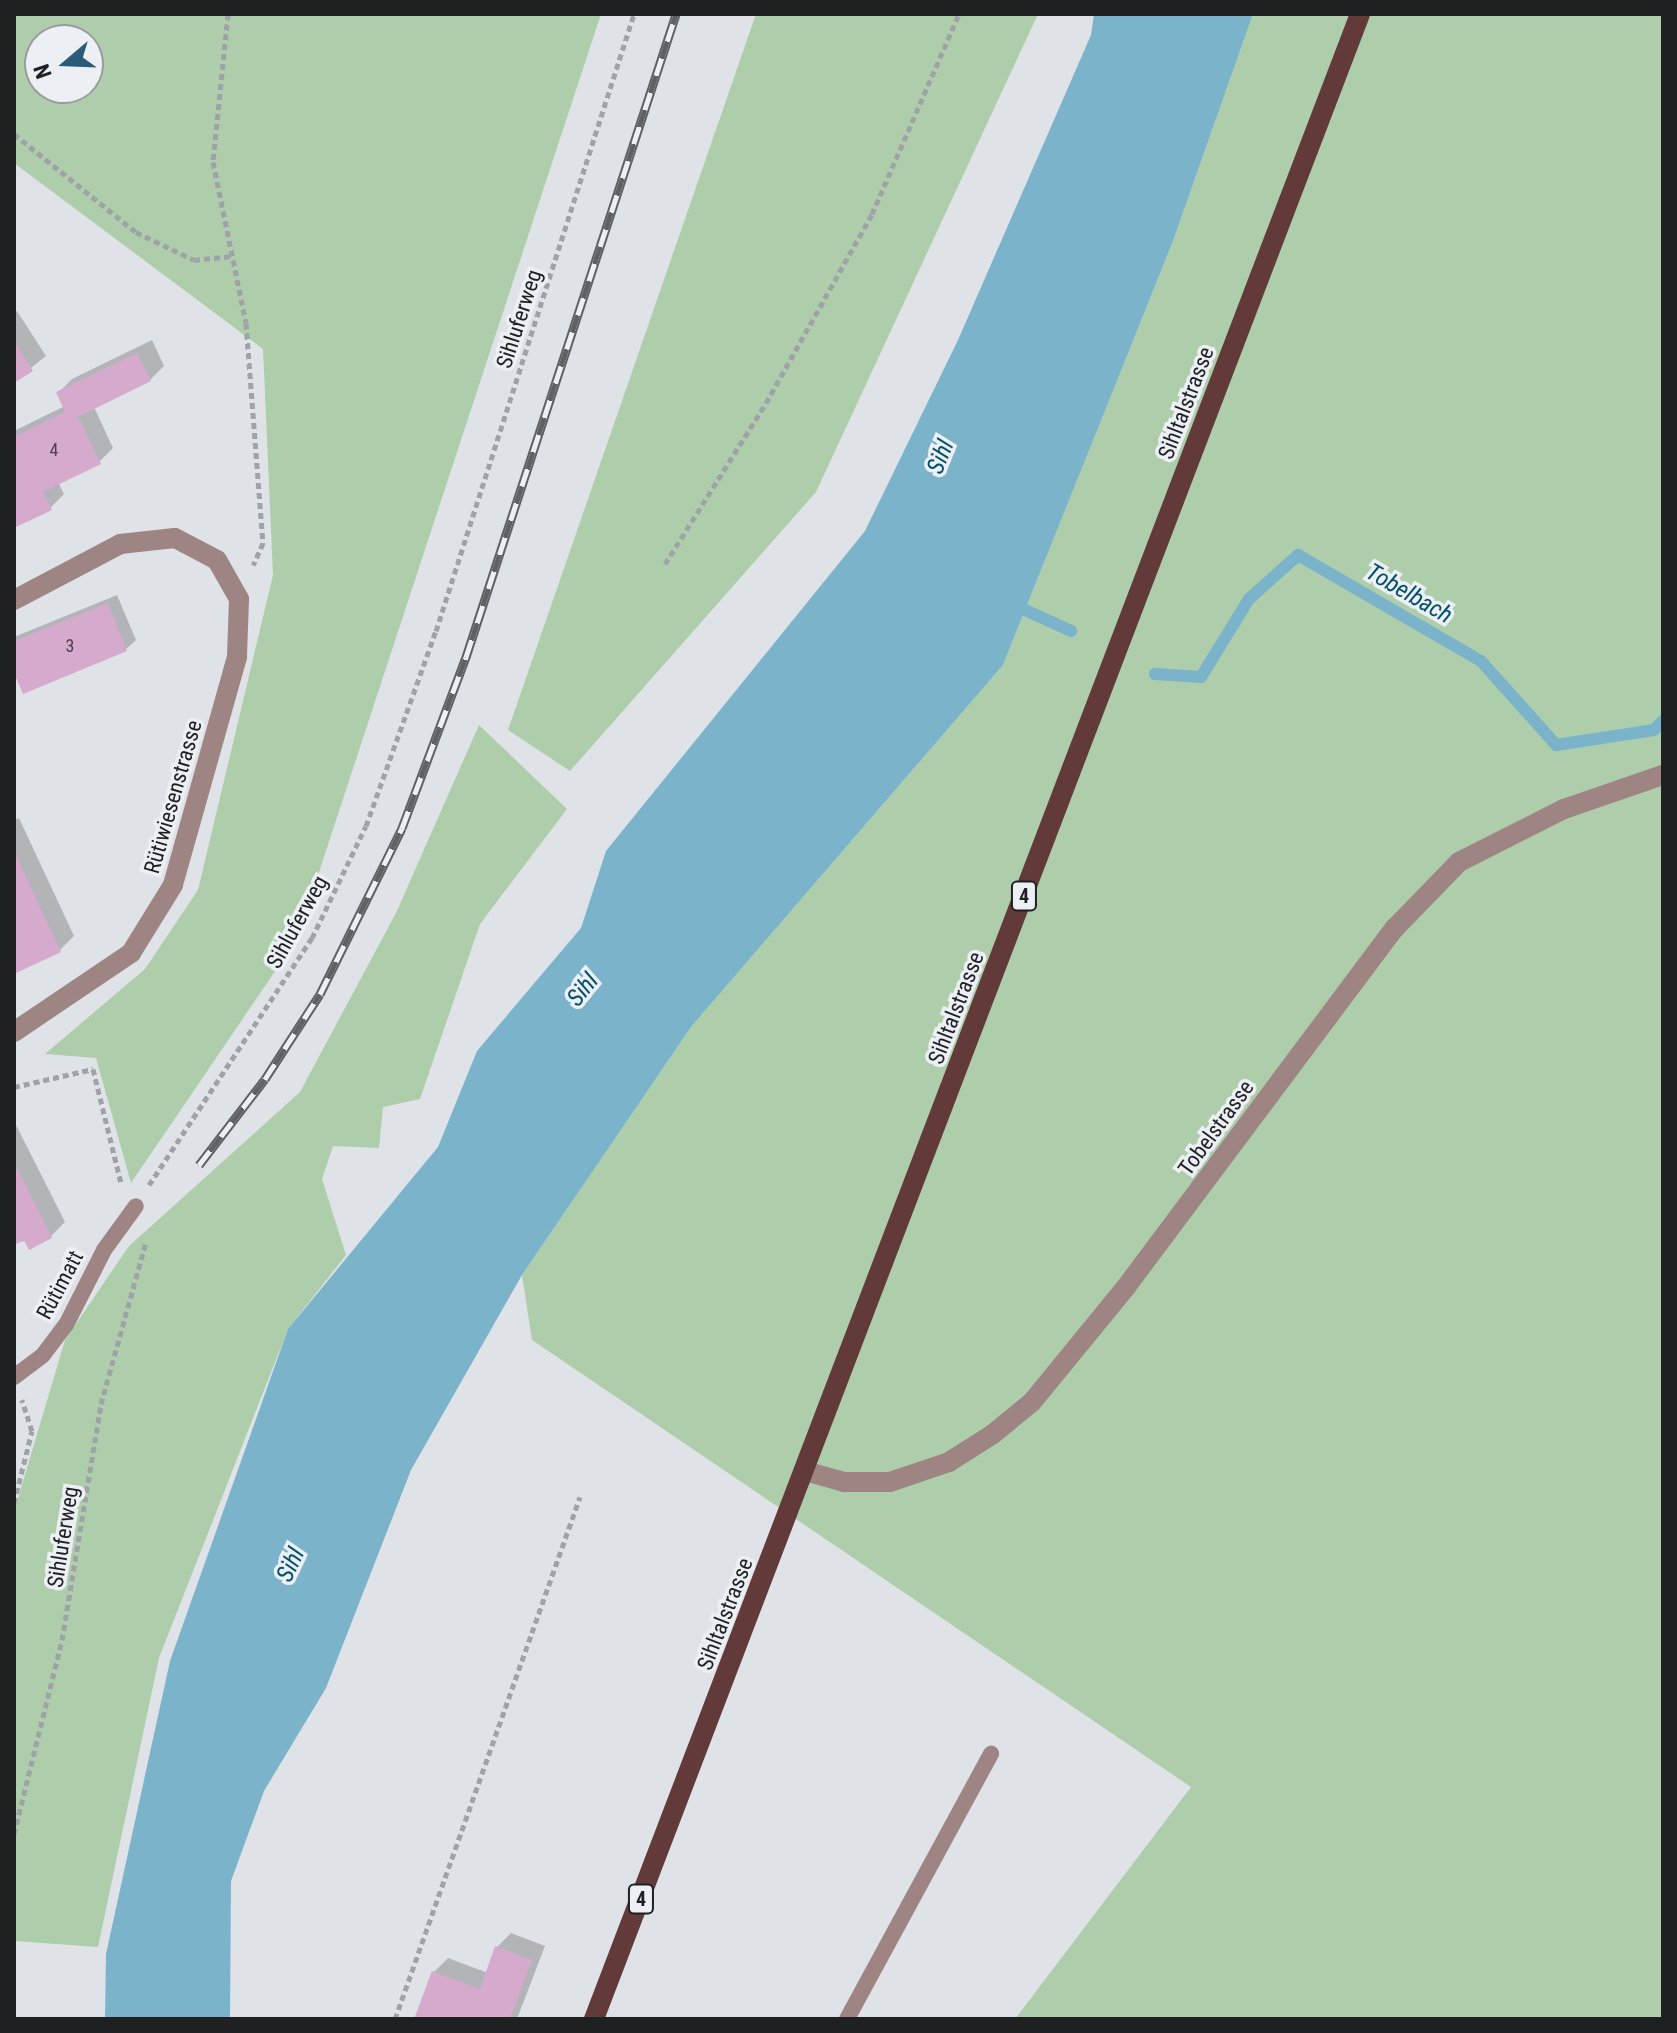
<!DOCTYPE html>
<html>
<head>
<meta charset="utf-8">
<style>
	body { margin:0 }
	#map { position:relative; width:1677px; height:2033px; overflow:hidden; background:#dfe2e7; font-family:"Roboto Condensed",sans-serif }
	div>[style] { position:absolute }
	[style*='--x'] { left:calc(var(--x)*1px); top:calc(var(--y)*1px); width:calc(var(--w)*1px); rotate:calc(var(--a)*1deg) }
	.green>* { inset:0; background:#aeceab }
	.water>* { inset:0; background:#7ab3ca }
	.shadow>* { inset:0; background:#0003 }
	.stream>* { height:12px; margin:-6px; padding:0 6px; transform-origin:6px; border-radius:6px; background:#7ab3ca }
	.building>* { inset:0; background:#d5aacd }
	.path>* { height:5px; margin-top:-2.5px; transform-origin:0; background:repeating-linear-gradient(90deg,#9fa2a6 0 6px,transparent 0 10px) }
	.lane>* { height:16px; margin:-8px; padding:0 8px; transform-origin:8px; border-radius:8px; background:#9e8584 }
	.street>* { height:20px; margin:-10px; padding:0 10px; transform-origin:10px; border-radius:10px; background:#9e8584 }
	.primary>* { height:20px; margin:-10px; padding:0 10px; transform-origin:10px; border-radius:10px; background:#623a39 }
	.rail>* { height:9px; margin-top:-4.5px; transform-origin:0; background:repeating-linear-gradient(90deg,#eceff4 0 18px,#606164 0 36px); box-sizing:border-box; border-block:2px solid #606164 }
	span { translate:-50% -50%; white-space:nowrap; text-align:center; line-height:1.15; -webkit-text-stroke:7px #eceff4; paint-order:stroke }
	.number-label { font-size:18px; color:#4c424d }
	.number-label span { -webkit-text-stroke-width:0 }
	.shield-label span { padding:2px 6px; background:#eceff4; border:2px solid; border-radius:6px; -webkit-text-stroke-width:0 }
	.shield-label { font-size:20px; color:#1f2022; font-weight:700 }
	.street-label { font-size:22px; color:#1f2022 }
	.water-label { font-size:24px; color:#005169; font-style:italic }
	.frame { position:absolute; inset:0; border:16px solid #1f2022; pointer-events:none }
	.north { position:absolute; left:24px; top:24px; width:80px; height:80px; box-sizing:border-box; background:#eceff4; border:2px solid #9a9ca0; border-radius:50%; rotate:251deg; font-size:22px; font-weight:700; line-height:32px; text-align:center; color:#1f2022 }
	.north::after { content:''; display:block; margin:auto; width:28px; height:36px; background:#2a5b79; clip-path:polygon(50% 0,100% 100%,50% 72%,0 100%) }
</style>
</head>
<body>
<div id="map">
	<div class="green">
		<div style="clip-path:polygon(evenodd,14px 14px,601px 14px,297px 939px,131px 1183px,96px 1058px,45px 1054px,145px 969px,198px 890px,273px 575px,263px 349px,14px 163px,14px 14px,40px 40px,88px 40px,88px 88px,40px 88px,40px 40px)"></div>
		<div style="clip-path:polygon(756px 14px,1038px 14px,816px 492px,570px 771px,508px 730px)"></div>
		<div style="clip-path:polygon(1253px 14px,1663px 14px,1663px 2019px,1015px 2019px,1191px 1787px,532px 1340px,522px 1275px,691px 1027px,1003px 665px,1173px 241px)"></div>
		<div style="clip-path:polygon(479px 725px,567px 809px,480px 924px,420px 1099px,383px 1107px,379px 1148px,333px 1146px,322px 1179px,346px 1255px,288px 1329px,159px 1658px,98px 1947px,14px 1941px,14px 1512px,65px 1340px,129px 1246px,300px 1092px,396px 913px)"></div>
	</div>
	<div class="water">
		<div style="clip-path:polygon(1094px 14px,1253px 14px,1173px 241px,1003px 665px,691px 1027px,522px 1275px,411px 1470px,326px 1688px,264px 1791px,231px 1881px,230px 2019px,105px 2019px,106px 1954px,170px 1661px,288px 1329px,438px 1147px,477px 1051px,581px 928px,606px 851px,865px 531px,958px 340px,1091px 35px)"></div>
	</div>
	<div class="shadow">
		<div style="clip-path:polygon(17px 311px,46px 356px,14px 381px,14px 312px)"></div>
		<div style="clip-path:polygon(152px 340px,164px 366px,150px 380px,94px 407px,113px 448px,99px 462px,58px 482px,64px 494px,50px 508px,14px 526px,14px 431px,65px 406px,58px 393px,72px 379px)"></div>
		<div style="clip-path:polygon(117px 595px,136px 640px,126px 649px,14px 667px,14px 637px)"></div>
		<div style="clip-path:polygon(19px 818px,74px 936px,60px 950px,14px 972px,14px 820px)"></div>
		<div style="clip-path:polygon(14px 1121px,65px 1222px,51px 1236px,14px 1243px)"></div>
		<div style="clip-path:polygon(511px 1933px,545px 1946px,517px 2019px,416px 2019px,434px 1972px,448px 1958px,488px 1973px,497px 1947px)"></div>
	</div>
	<div class="stream">
		<div style="--x:1012;--y:604;--w:65;--a:24.6"></div>
		<div style="--x:1155;--y:674;--w:46;--a:3.7"></div>
		<div style="--x:1201;--y:677;--w:92;--a:-58.4"></div>
		<div style="--x:1249;--y:599;--w:66;--a:-41.9"></div>
		<div style="--x:1298;--y:555;--w:211;--a:30.1"></div>
		<div style="--x:1481;--y:661;--w:113;--a:48.2"></div>
		<div style="--x:1556;--y:745;--w:99;--a:-8.7"></div>
		<div style="--x:1654;--y:730;--w:13;--a:-45"></div>
	</div>
	<div class="building">
		<div style="clip-path:polygon(14px 341px,33px 371px,14px 383px)"></div>
		<div style="clip-path:polygon(137px 353px,151px 381px,78px 417px,101px 464px,43px 492px,52px 510px,14px 528px,14px 437px,65px 412px,56px 392px)"></div>
		<div style="clip-path:polygon(108px 603px,127px 651px,23px 694px,14px 673px,14px 641px)"></div>
		<div style="clip-path:polygon(14px 851px,61px 952px,14px 974px)"></div>
		<div style="clip-path:polygon(14px 1162px,52px 1238px,29px 1250px,24px 1240px,14px 1245px)"></div>
		<div style="clip-path:polygon(495px 1946px,532px 1960px,510px 2019px,414px 2019px,432px 1971px,480px 1989px)"></div>
	</div>
	<div class="path">
		<div style="--x:228;--y:14;--w:149;--a:95.8"></div>
		<div style="--x:213;--y:162;--w:164;--a:78.4"></div>
		<div style="--x:246;--y:323;--w:221;--a:85.6"></div>
		<div style="--x:263;--y:543;--w:24;--a:114"></div>
		<div style="--x:14;--y:134;--w:156;--a:38.8"></div>
		<div style="--x:136;--y:232;--w:64;--a:25.8"></div>
		<div style="--x:194;--y:260;--w:38;--a:-6"></div>
		<div style="--x:665;--y:564;--w:190;--a:-57.9"></div>
		<div style="--x:766;--y:403;--w:217;--a:-60.7"></div>
		<div style="--x:872;--y:214;--w:218;--a:-66.5"></div>
		<div style="--x:14;--y:1087;--w:81;--a:-12.8"></div>
		<div style="--x:93;--y:1069;--w:117;--a:76.2"></div>
		<div style="--x:149;--y:1185;--w:296;--a:-56.6"></div>
		<div style="--x:312;--y:938;--w:124;--a:-64.3"></div>
		<div style="--x:366;--y:826;--w:207;--a:-70.3"></div>
		<div style="--x:436;--y:631;--w:648;--a:-72.21"></div>
		<div style="--x:14;--y:1503;--w:74;--a:-76"></div>
		<div style="--x:32;--y:1431;--w:33;--a:-108"></div>
		<div style="--x:14;--y:1834;--w:200;--a:-76.1"></div>
		<div style="--x:62;--y:1640;--w:239;--a:-80.6"></div>
		<div style="--x:101;--y:1404;--w:168;--a:-74.5"></div>
		<div style="--x:395;--y:2019;--w:554;--a:-70.49"></div>
	</div>
	<div class="lane">
		<div style="--x:14;--y:1377;--w:36;--a:-37"></div>
		<div style="--x:43;--y:1355;--w:38;--a:-53"></div>
		<div style="--x:66;--y:1325;--w:84;--a:-63.1"></div>
		<div style="--x:104;--y:1250;--w:54;--a:-54"></div>
		<div style="--x:847;--y:2019;--w:302;--a:-61.5"></div>
	</div>
	<div class="street">
		<div style="--x:14;--y:600;--w:120;--a:-27.8"></div>
		<div style="--x:120;--y:544;--w:55;--a:-6.2"></div>
		<div style="--x:175;--y:538;--w:47;--a:27.6"></div>
		<div style="--x:217;--y:560;--w:45;--a:60.6"></div>
		<div style="--x:239;--y:599;--w:58;--a:92"></div>
		<div style="--x:237;--y:657;--w:237;--a:105.7"></div>
		<div style="--x:173;--y:885;--w:80;--a:121.7"></div>
		<div style="--x:131;--y:953;--w:141;--a:146"></div>
		<div style="--x:805;--y:1471;--w:41;--a:15.8"></div>
		<div style="--x:844;--y:1482;--w:46;--a:0"></div>
		<div style="--x:890;--y:1482;--w:62;--a:-18.7"></div>
		<div style="--x:949;--y:1462;--w:52;--a:-32.5"></div>
		<div style="--x:993;--y:1434;--w:50;--a:-39.4"></div>
		<div style="--x:1032;--y:1402;--w:149;--a:-50.7"></div>
		<div style="--x:1126;--y:1287;--w:449;--a:-53.2"></div>
		<div style="--x:1395;--y:928;--w:92;--a:-45.9"></div>
		<div style="--x:1459;--y:862;--w:118;--a:-26.8"></div>
		<div style="--x:1564;--y:809;--w:105;--a:-19"></div>
	</div>
	<div class="primary">
		<div style="--x:594;--y:2019;--w:2146;--a:-69.09"></div>
	</div>
	<div class="rail">
		<div style="--x:199;--y:1165;--w:108;--a:-52.5"></div>
		<div style="--x:265;--y:1079;--w:101;--a:-57.1"></div>
		<div style="--x:320;--y:994;--w:185;--a:-63.7"></div>
		<div style="--x:402;--y:828;--w:183;--a:-69.5"></div>
		<div style="--x:466;--y:657;--w:676;--a:-71.91"></div>
	</div>
	<div class="number-label">
		<span style="left:54px;top:450px">4</span>
		<span style="left:70px;top:646px">3</span>
	</div>
	<div class="shield-label">
		<span style="left:1024px;top:896px">4</span>
		<span style="left:641px;top:1899px">4</span>
	</div>
	<div class="street-label">
		<span style="left:519px;top:319px;rotate:-72deg">Sihluferweg</span>
		<span style="left:1186px;top:403px;rotate:-69deg">Sihltalstrasse</span>
		<span style="left:173px;top:797px;rotate:-74deg">Rütiwiesenstrasse</span>
		<span style="left:297px;top:922px;rotate:-61deg">Sihluferweg</span>
		<span style="left:956px;top:1008px;rotate:-69deg">Sihltalstrasse</span>
		<span style="left:1216px;top:1128px;rotate:-54deg">Tobelstrasse</span>
		<span style="left:60px;top:1285px;rotate:-62deg">Rütimatt</span>
		<span style="left:63px;top:1537px;rotate:-81deg">Sihluferweg</span>
		<span style="left:725px;top:1614px;rotate:-69deg">Sihltalstrasse</span>
	</div>
	<div class="water-label">
		<span style="left:941px;top:457px;rotate:-68deg">Sihl</span>
		<span style="left:1409px;top:594px;rotate:30deg">Tobelbach</span>
		<span style="left:583px;top:990px;rotate:-51deg">Sihl</span>
		<span style="left:291px;top:1565px;rotate:-65deg">Sihl</span>
	</div>
	<div class="frame"></div>
	<div class="north">N</div>
</div>
</body>
</html>
